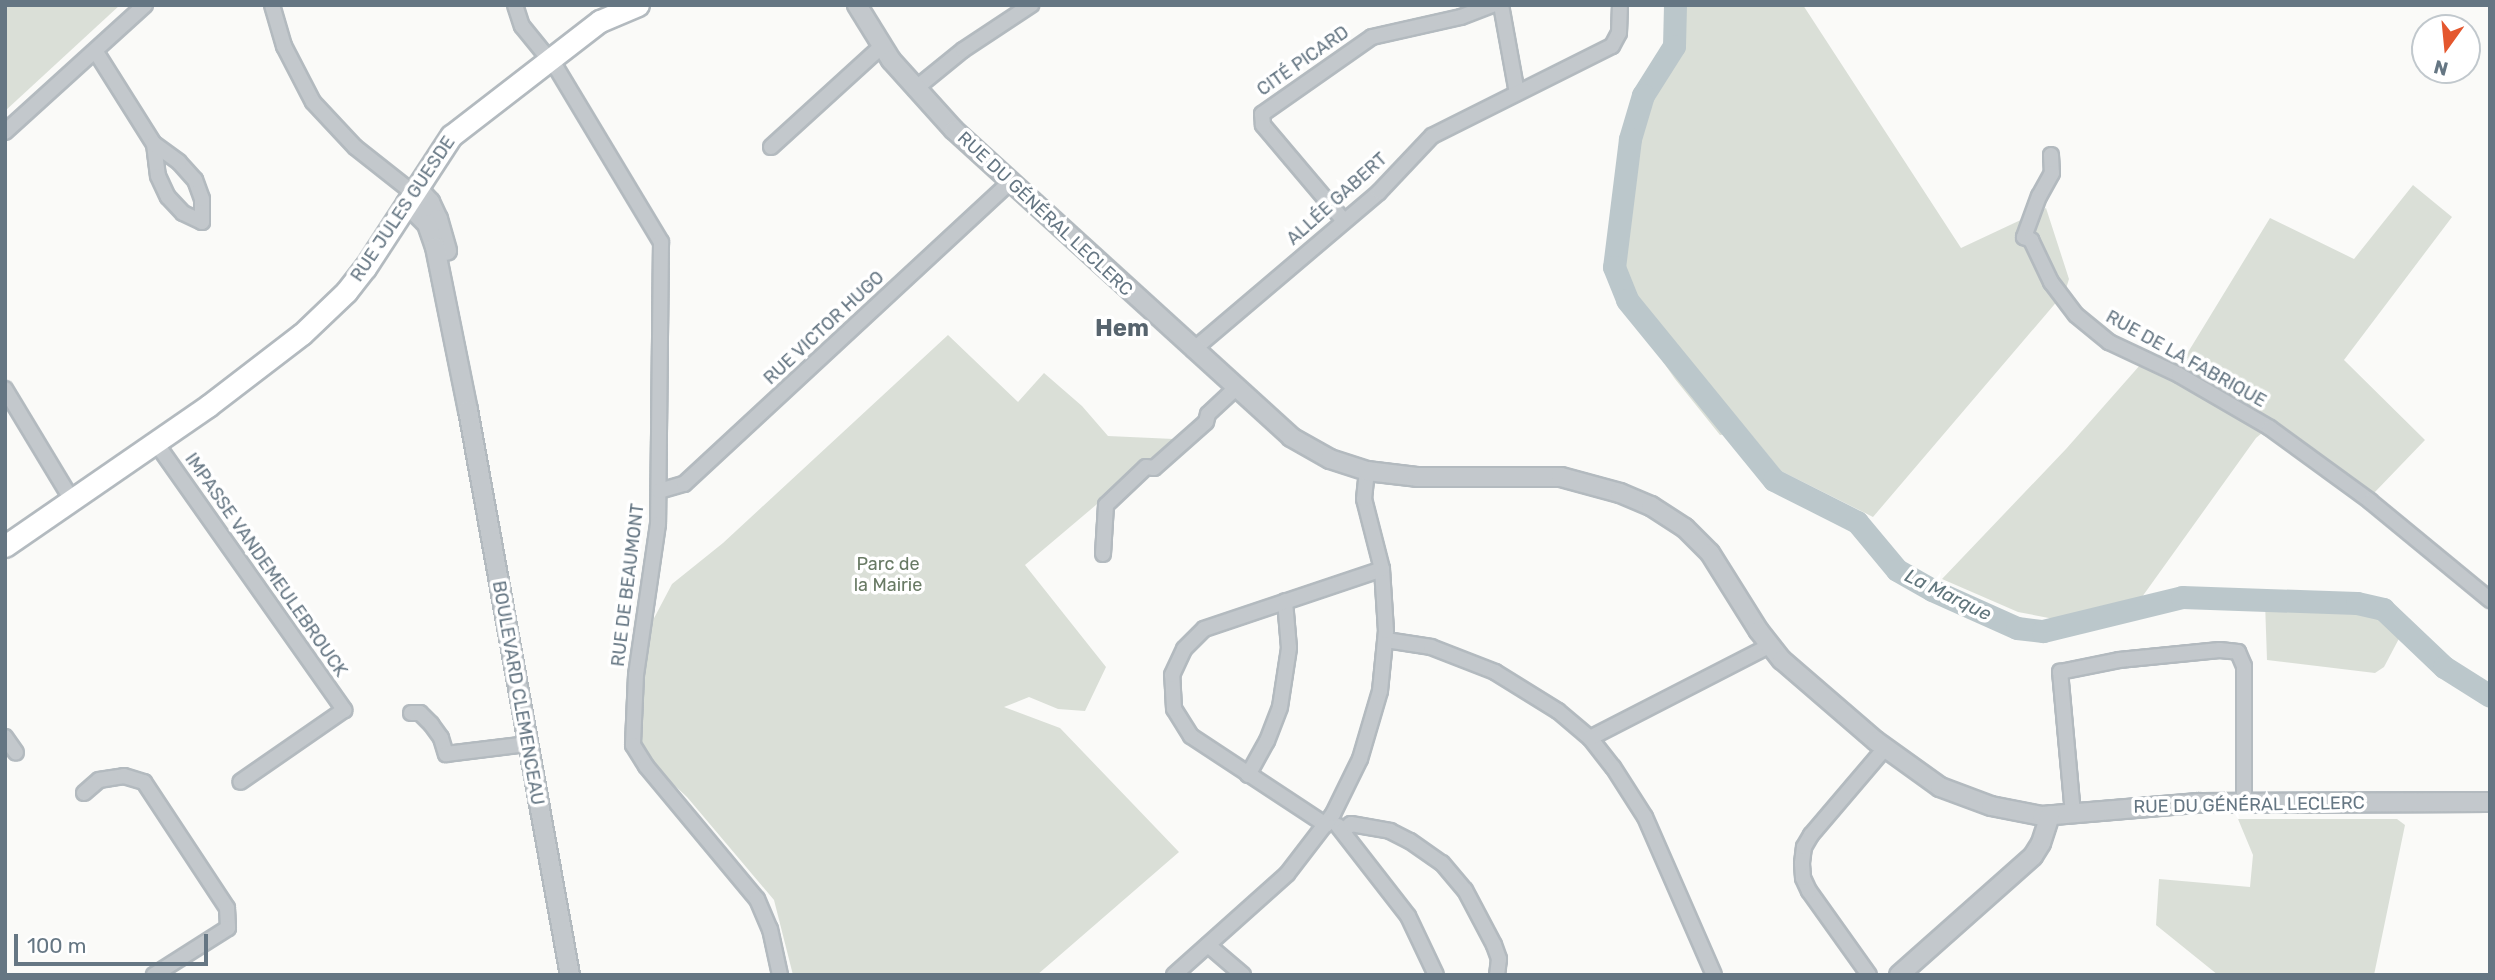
<!DOCTYPE html>
<html>
<head>
<meta charset="utf-8">
<style>
	body { margin:0 }
	#map { position:relative; width:2495px; height:980px; overflow:hidden; background:#fafaf8; font-family:Rubik,sans-serif }
	div>[style] { position:absolute }
	[style*='--x'] { left:calc(var(--x)*1px); top:calc(var(--y)*1px); width:calc(var(--w)*1px); rotate:calc(var(--a)*1deg) }
	.green>* { inset:0; background:#dadfd7 }
	.river>* { height:23px; margin:-11.5px; padding:0 11.5px; transform-origin:11.5px; border-radius:11.5px; background:#bbc7cb }
	.roads { filter:drop-shadow(2px 0 #b3babf) drop-shadow(-2px 0 #b3babf) drop-shadow(0 2px #b3babf) drop-shadow(0 -2px #b3babf) }
	.minor>* { height:14px; margin:-7px; padding:0 7px; transform-origin:7px; border-radius:7px; background:#c3c8cc }
	.tertiary>* { height:18px; margin:-9px; padding:0 9px; transform-origin:9px; border-radius:9px; background:#c3c8cc }
	.secondary>* { height:21px; margin:-10.5px; padding:0 10.5px; transform-origin:10.5px; border-radius:10.5px; background:#fff }
	span { translate:-50% -50%; white-space:nowrap; text-align:center; line-height:1.15; -webkit-text-stroke:7px #fff; paint-order:stroke }
	.street-label { font-size:18px; color:#657683 }
	.park-label { font-size:18px; color:#687a64 }
	.water-label { font-size:19px; color:#60757c; font-style:italic }
	.district-label { font-size:24px; color:#57646e; font-weight:700 }
	.frame { position:absolute; inset:0; border:7px solid #657683; pointer-events:none }
	.north { position:absolute; left:2411px; top:14px; width:70px; height:70px; box-sizing:border-box; background:#fff; border:2px solid #c1c8cd; border-radius:50%; rotate:195deg; font-size:19px; font-weight:700; line-height:28px; text-align:center; color:#657683 }
	.north::after { content:''; display:block; margin:auto; width:24px; height:32px; background:#e4572e; clip-path:polygon(50% 0,100% 100%,50% 72%,0 100%) }
	.scale { position:absolute; left:14px; top:934px; width:194px; height:32px; box-sizing:border-box; border:4px solid #657683; border-top:0; padding-left:9px; font-size:21px; line-height:24px; white-space:nowrap; color:#657683; -webkit-text-stroke:5px #fff; paint-order:stroke }
</style>
</head>
<body>
<div id="map">
	<div class="green">
		<div style="clip-path:polygon(5px 5px,120px 5px,5px 111px)"></div>
		<div style="clip-path:polygon(1671px 5px,1803px 5px,1961px 248px,2046px 208px,2069px 279px,2065px 292px,1873px 517px,1781px 471px,1749px 432px,1720px 435px,1675px 379px,1610px 285px,1610px 234px,1632px 104px,1657px 67px,1668px 42px)"></div>
		<div style="clip-path:polygon(2413px 185px,2452px 217px,2344px 360px,2425px 440px,2374px 493px,2275px 422px,2256px 438px,2142px 597px,2054px 619px,2018px 612px,1942px 579px,2066px 449px,2148px 356px,2179px 367px,2270px 218px,2354px 259px)"></div>
		<div style="clip-path:polygon(948px 335px,1018px 402px,1044px 373px,1082px 406px,1108px 436px,1174px 439px,1025px 565px,1106px 667px,1085px 711px,1058px 709px,1029px 697px,1004px 707px,1060px 728px,1179px 852px,1037px 975px,793px 975px,774px 900px,687px 797px,642px 755px,638px 743px,639px 719px,652px 622px,672px 584px,723px 543px)"></div>
		<div style="clip-path:polygon(2265px 602px,2357px 606px,2382px 613px,2403px 631px,2384px 667px,2375px 673px,2267px 660px)"></div>
		<div style="clip-path:polygon(2238px 819px,2397px 819px,2405px 825px,2374px 975px,2218px 975px,2156px 925px,2159px 879px,2250px 887px,2253px 855px)"></div>
	</div>
	<div class="river">
		<div style="--x:1675;--y:5;--w:41;--a:91.4"></div>
		<div style="--x:1674;--y:46;--w:58;--a:122.3"></div>
		<div style="--x:1643;--y:95;--w:46;--a:106.5"></div>
		<div style="--x:1630;--y:139;--w:129;--a:97.1"></div>
		<div style="--x:1614;--y:267;--w:35;--a:68"></div>
		<div style="--x:1627;--y:300;--w:232;--a:50.8"></div>
		<div style="--x:1774;--y:480;--w:93;--a:26.8"></div>
		<div style="--x:1857;--y:522;--w:62;--a:50.2"></div>
		<div style="--x:1897;--y:570;--w:40;--a:29.7"></div>
		<div style="--x:1932;--y:590;--w:93;--a:24.1"></div>
		<div style="--x:2017;--y:628;--w:26;--a:7"></div>
		<div style="--x:2043;--y:631;--w:143;--a:-13.7"></div>
		<div style="--x:2182;--y:597;--w:175;--a:2"></div>
		<div style="--x:2357;--y:603;--w:27;--a:13"></div>
		<div style="--x:2383;--y:609;--w:84;--a:43.6"></div>
		<div style="--x:2444;--y:667;--w:54;--a:32.2"></div>
	</div>
	<div class="roads">
		<div class="minor">
			<div style="--x:272;--y:5;--w:43;--a:73.7"></div>
			<div style="--x:284;--y:46;--w:63;--a:62.6"></div>
			<div style="--x:313;--y:102;--w:62;--a:47"></div>
			<div style="--x:355;--y:147;--w:73;--a:38.3"></div>
			<div style="--x:515;--y:5;--w:22;--a:72"></div>
			<div style="--x:522;--y:26;--w:55;--a:50.9"></div>
			<div style="--x:557;--y:69;--w:202;--a:59"></div>
			<div style="--x:661;--y:242;--w:282;--a:90.6"></div>
			<div style="--x:658;--y:524;--w:153;--a:98.3"></div>
			<div style="--x:636;--y:675;--w:70;--a:92.5"></div>
			<div style="--x:633;--y:745;--w:25;--a:58"></div>
			<div style="--x:646;--y:766;--w:173;--a:50.2"></div>
			<div style="--x:757;--y:899;--w:33;--a:67"></div>
			<div style="--x:770;--y:929;--w:47;--a:77.7"></div>
			<div style="--x:1501;--y:5;--w:89;--a:79.7"></div>
			<div style="--x:96;--y:52;--w:109;--a:57.8"></div>
			<div style="--x:154;--y:144;--w:32;--a:83"></div>
			<div style="--x:158;--y:176;--w:23;--a:65"></div>
			<div style="--x:168;--y:197;--w:22;--a:47"></div>
			<div style="--x:183;--y:213;--w:21;--a:25"></div>
			<div style="--x:202;--y:222;--w:23;--a:-90"></div>
			<div style="--x:202;--y:199;--w:20;--a:-110"></div>
			<div style="--x:195;--y:180;--w:24;--a:-132"></div>
			<div style="--x:179;--y:162;--w:31;--a:-144"></div>
			<div style="--x:915;--y:89;--w:62;--a:-39.1"></div>
			<div style="--x:963;--y:50;--w:82;--a:-33.5"></div>
			<div style="--x:5;--y:132;--w:189;--a:-42.2"></div>
			<div style="--x:771;--y:147;--w:150;--a:-42.3"></div>
			<div style="--x:2051;--y:155;--w:18;--a:87"></div>
			<div style="--x:2052;--y:173;--w:26;--a:119"></div>
			<div style="--x:2039;--y:196;--w:44;--a:110.1"></div>
			<div style="--x:2024;--y:237;--w:8;--a:23"></div>
			<div style="--x:2031;--y:240;--w:47;--a:64.5"></div>
			<div style="--x:2051;--y:282;--w:41;--a:52.9"></div>
			<div style="--x:2076;--y:315;--w:43;--a:39.3"></div>
			<div style="--x:2109;--y:342;--w:77;--a:25.2"></div>
			<div style="--x:2179;--y:375;--w:105;--a:30.2"></div>
			<div style="--x:2270;--y:428;--w:124;--a:36.1"></div>
			<div style="--x:2370;--y:501;--w:156;--a:39.5"></div>
			<div style="--x:1344;--y:221;--w:126;--a:-130.2"></div>
			<div style="--x:1263;--y:125;--w:11;--a:-95"></div>
			<div style="--x:1262;--y:114;--w:134;--a:-35"></div>
			<div style="--x:1372;--y:37;--w:91;--a:-12.7"></div>
			<div style="--x:1461;--y:17;--w:34;--a:-21"></div>
			<div style="--x:1193;--y:350;--w:244;--a:-40.3"></div>
			<div style="--x:1379;--y:192;--w:77;--a:-46.6"></div>
			<div style="--x:1432;--y:136;--w:201;--a:-26.6"></div>
			<div style="--x:1612;--y:46;--w:15;--a:-62"></div>
			<div style="--x:1619;--y:33;--w:28;--a:-88"></div>
			<div style="--x:5;--y:389;--w:130;--a:58.9"></div>
			<div style="--x:156;--y:443;--w:327;--a:54.8"></div>
			<div style="--x:344;--y:710;--w:126;--a:145.3"></div>
			<div style="--x:659;--y:491;--w:26;--a:-16"></div>
			<div style="--x:684;--y:484;--w:444;--a:-42.8"></div>
			<div style="--x:1103;--y:554;--w:49;--a:-86.5"></div>
			<div style="--x:1106;--y:505;--w:55;--a:-43.5"></div>
			<div style="--x:1146;--y:467;--w:8;--a:7"></div>
			<div style="--x:1154;--y:468;--w:69;--a:-41.5"></div>
			<div style="--x:1206;--y:422;--w:8;--a:-76"></div>
			<div style="--x:1208;--y:414;--w:38;--a:-43"></div>
			<div style="--x:1386;--y:640;--w:46;--a:8.8"></div>
			<div style="--x:1431;--y:647;--w:69;--a:21.3"></div>
			<div style="--x:1495;--y:672;--w:74;--a:31.8"></div>
			<div style="--x:1558;--y:711;--w:42;--a:40.2"></div>
			<div style="--x:1590;--y:738;--w:37;--a:52"></div>
			<div style="--x:1613;--y:767;--w:59;--a:57.4"></div>
			<div style="--x:1645;--y:817;--w:172;--a:66.4"></div>
			<div style="--x:411;--y:713;--w:9;--a:0"></div>
			<div style="--x:420;--y:713;--w:16;--a:45"></div>
			<div style="--x:431;--y:724;--w:17;--a:54"></div>
			<div style="--x:441;--y:738;--w:17;--a:73"></div>
			<div style="--x:446;--y:754;--w:83;--a:-7"></div>
			<div style="--x:5;--y:737;--w:19;--a:55"></div>
			<div style="--x:1590;--y:738;--w:201;--a:-27.2"></div>
			<div style="--x:1248;--y:775;--w:39;--a:-61"></div>
			<div style="--x:1267;--y:741;--w:36;--a:-69"></div>
			<div style="--x:1280;--y:707;--w:60;--a:-81.3"></div>
			<div style="--x:1289;--y:648;--w:47;--a:-94.9"></div>
			<div style="--x:84;--y:793;--w:20;--a:-41"></div>
			<div style="--x:99;--y:780;--w:25;--a:-9"></div>
			<div style="--x:124;--y:776;--w:21;--a:17"></div>
			<div style="--x:144;--y:782;--w:151;--a:56.6"></div>
			<div style="--x:227;--y:908;--w:20;--a:87"></div>
			<div style="--x:228;--y:928;--w:88;--a:147.6"></div>
			<div style="--x:2073;--y:814;--w:143;--a:-95.2"></div>
			<div style="--x:2060;--y:672;--w:60;--a:-11.5"></div>
			<div style="--x:2119;--y:660;--w:101;--a:-5.7"></div>
			<div style="--x:2220;--y:650;--w:18;--a:6"></div>
			<div style="--x:2238;--y:652;--w:15;--a:67"></div>
			<div style="--x:2244;--y:666;--w:138;--a:90"></div>
			<div style="--x:1326;--y:825;--w:162;--a:-146.6"></div>
			<div style="--x:1191;--y:736;--w:32;--a:-122"></div>
			<div style="--x:1174;--y:709;--w:34;--a:-93"></div>
			<div style="--x:1172;--y:675;--w:29;--a:-65"></div>
			<div style="--x:1184;--y:649;--w:28;--a:-45"></div>
			<div style="--x:1204;--y:629;--w:188;--a:-18.6"></div>
			<div style="--x:1338;--y:826;--w:114;--a:52.1"></div>
			<div style="--x:1408;--y:916;--w:65;--a:64.6"></div>
			<div style="--x:1344;--y:830;--w:9;--a:-41"></div>
			<div style="--x:1351;--y:824;--w:40;--a:10"></div>
			<div style="--x:1390;--y:831;--w:22;--a:27"></div>
			<div style="--x:1410;--y:841;--w:39;--a:35"></div>
			<div style="--x:1442;--y:863;--w:35;--a:50"></div>
			<div style="--x:1465;--y:890;--w:62;--a:62.2"></div>
			<div style="--x:1494;--y:945;--w:15;--a:70"></div>
			<div style="--x:1499;--y:959;--w:16;--a:97"></div>
			<div style="--x:1208;--y:945;--w:46;--a:40.6"></div>
			<div style="--x:1174;--y:975;--w:152;--a:-41.8"></div>
			<div style="--x:1287;--y:874;--w:76;--a:-52.5"></div>
			<div style="--x:1333;--y:814;--w:61;--a:-63.9"></div>
			<div style="--x:1360;--y:759;--w:71;--a:-73.6"></div>
			<div style="--x:1380;--y:691;--w:60;--a:-84.3"></div>
			<div style="--x:1386;--y:631;--w:62;--a:-93.7"></div>
			<div style="--x:1382;--y:569;--w:72;--a:-104.4"></div>
			<div style="--x:1364;--y:499;--w:28;--a:-84"></div>
			<div style="--x:1869;--y:975;--w:103;--a:-125.5"></div>
			<div style="--x:1809;--y:891;--w:14;--a:-115"></div>
			<div style="--x:1803;--y:878;--w:15;--a:-94"></div>
			<div style="--x:1802;--y:863;--w:16;--a:-83"></div>
			<div style="--x:1804;--y:847;--w:14;--a:-60"></div>
			<div style="--x:1811;--y:835;--w:114;--a:-49.6"></div>
		</div>
		<div class="tertiary">
			<div style="--x:857;--y:5;--w:65;--a:58.3"></div>
			<div style="--x:891;--y:60;--w:94;--a:48"></div>
			<div style="--x:954;--y:130;--w:456;--a:42.3"></div>
			<div style="--x:1291;--y:437;--w:45;--a:29.4"></div>
			<div style="--x:1330;--y:459;--w:39;--a:18"></div>
			<div style="--x:1367;--y:471;--w:50;--a:6.8"></div>
			<div style="--x:1417;--y:477;--w:144;--a:0"></div>
			<div style="--x:1561;--y:477;--w:61;--a:15.2"></div>
			<div style="--x:1620;--y:493;--w:34;--a:23"></div>
			<div style="--x:1651;--y:506;--w:40;--a:32.9"></div>
			<div style="--x:1685;--y:528;--w:35;--a:45"></div>
			<div style="--x:1710;--y:553;--w:92;--a:57.9"></div>
			<div style="--x:1759;--y:631;--w:37;--a:52"></div>
			<div style="--x:1782;--y:660;--w:124;--a:40.8"></div>
			<div style="--x:1876;--y:741;--w:79;--a:35.7"></div>
			<div style="--x:1940;--y:787;--w:54;--a:20.4"></div>
			<div style="--x:1991;--y:806;--w:52;--a:11.1"></div>
			<div style="--x:2042;--y:816;--w:157;--a:-4.8"></div>
			<div style="--x:2198;--y:803;--w:292;--a:-0.2"></div>
			<div style="--x:416;--y:187;--w:21;--a:47"></div>
			<div style="--x:430;--y:202;--w:19;--a:65"></div>
			<div style="--x:438;--y:219;--w:33;--a:74"></div>
			<div style="--x:406;--y:203;--w:30;--a:45"></div>
			<div style="--x:427;--y:224;--w:24;--a:71"></div>
			<div style="--x:435;--y:247;--w:166;--a:78.6"></div>
			<div style="--x:468;--y:410;--w:574;--a:79.77"></div>
			<div style="--x:1899;--y:975;--w:179;--a:-41.6"></div>
			<div style="--x:2033;--y:856;--w:15;--a:-58"></div>
			<div style="--x:2041;--y:843;--w:29;--a:-72"></div>
		</div>
		<div class="secondary">
			<div style="--x:5;--y:546;--w:247;--a:-34.6"></div>
			<div style="--x:208;--y:406;--w:118;--a:-37.5"></div>
			<div style="--x:302;--y:334;--w:61;--a:-43.7"></div>
			<div style="--x:346;--y:292;--w:31;--a:-52"></div>
			<div style="--x:365;--y:268;--w:158;--a:-56.9"></div>
			<div style="--x:451;--y:136;--w:188;--a:-37.7"></div>
			<div style="--x:600;--y:21;--w:41;--a:-22.8"></div>
		</div>
	</div>
	<div class="street-label">
		<span style="left:1303px;top:61px;rotate:-35deg">CITÉ PICARD</span>
		<span style="left:1337px;top:199px;rotate:-42deg">ALLÉE GABERT</span>
		<span style="left:403px;top:209px;rotate:-56deg">RUE JULES GUESDE</span>
		<span style="left:1045px;top:214px;rotate:43deg">RUE DU GÉNÉRAL LECLERC</span>
		<span style="left:824px;top:328px;rotate:-43deg">RUE VICTOR HUGO</span>
		<span style="left:2186px;top:359px;rotate:29deg">RUE DE LA FABRIQUE</span>
		<span style="left:266px;top:565px;rotate:55deg">IMPASSE VANDEMEULEBROUCK</span>
		<span style="left:628px;top:585px;rotate:-83deg">RUE DE BEAUMONT</span>
		<span style="left:518px;top:693px;rotate:80deg">BOULEVARD CLEMENCEAU</span>
		<span style="left:2249px;top:805px;rotate:-1deg">RUE DU GÉNÉRAL LECLERC</span>
	</div>
	<div class="park-label">
		<span style="left:888px;top:575px">Parc de<br>la Mairie</span>
	</div>
	<div class="water-label">
		<span style="left:1948px;top:595px;rotate:26deg">La Marque</span>
	</div>
	<div class="district-label">
		<span style="left:1122px;top:329px">Hem</span>
	</div>
	<div class="frame"></div>
	<div class="north">N</div>
	<div class="scale">100 m</div>
</div>
</body>
</html>
